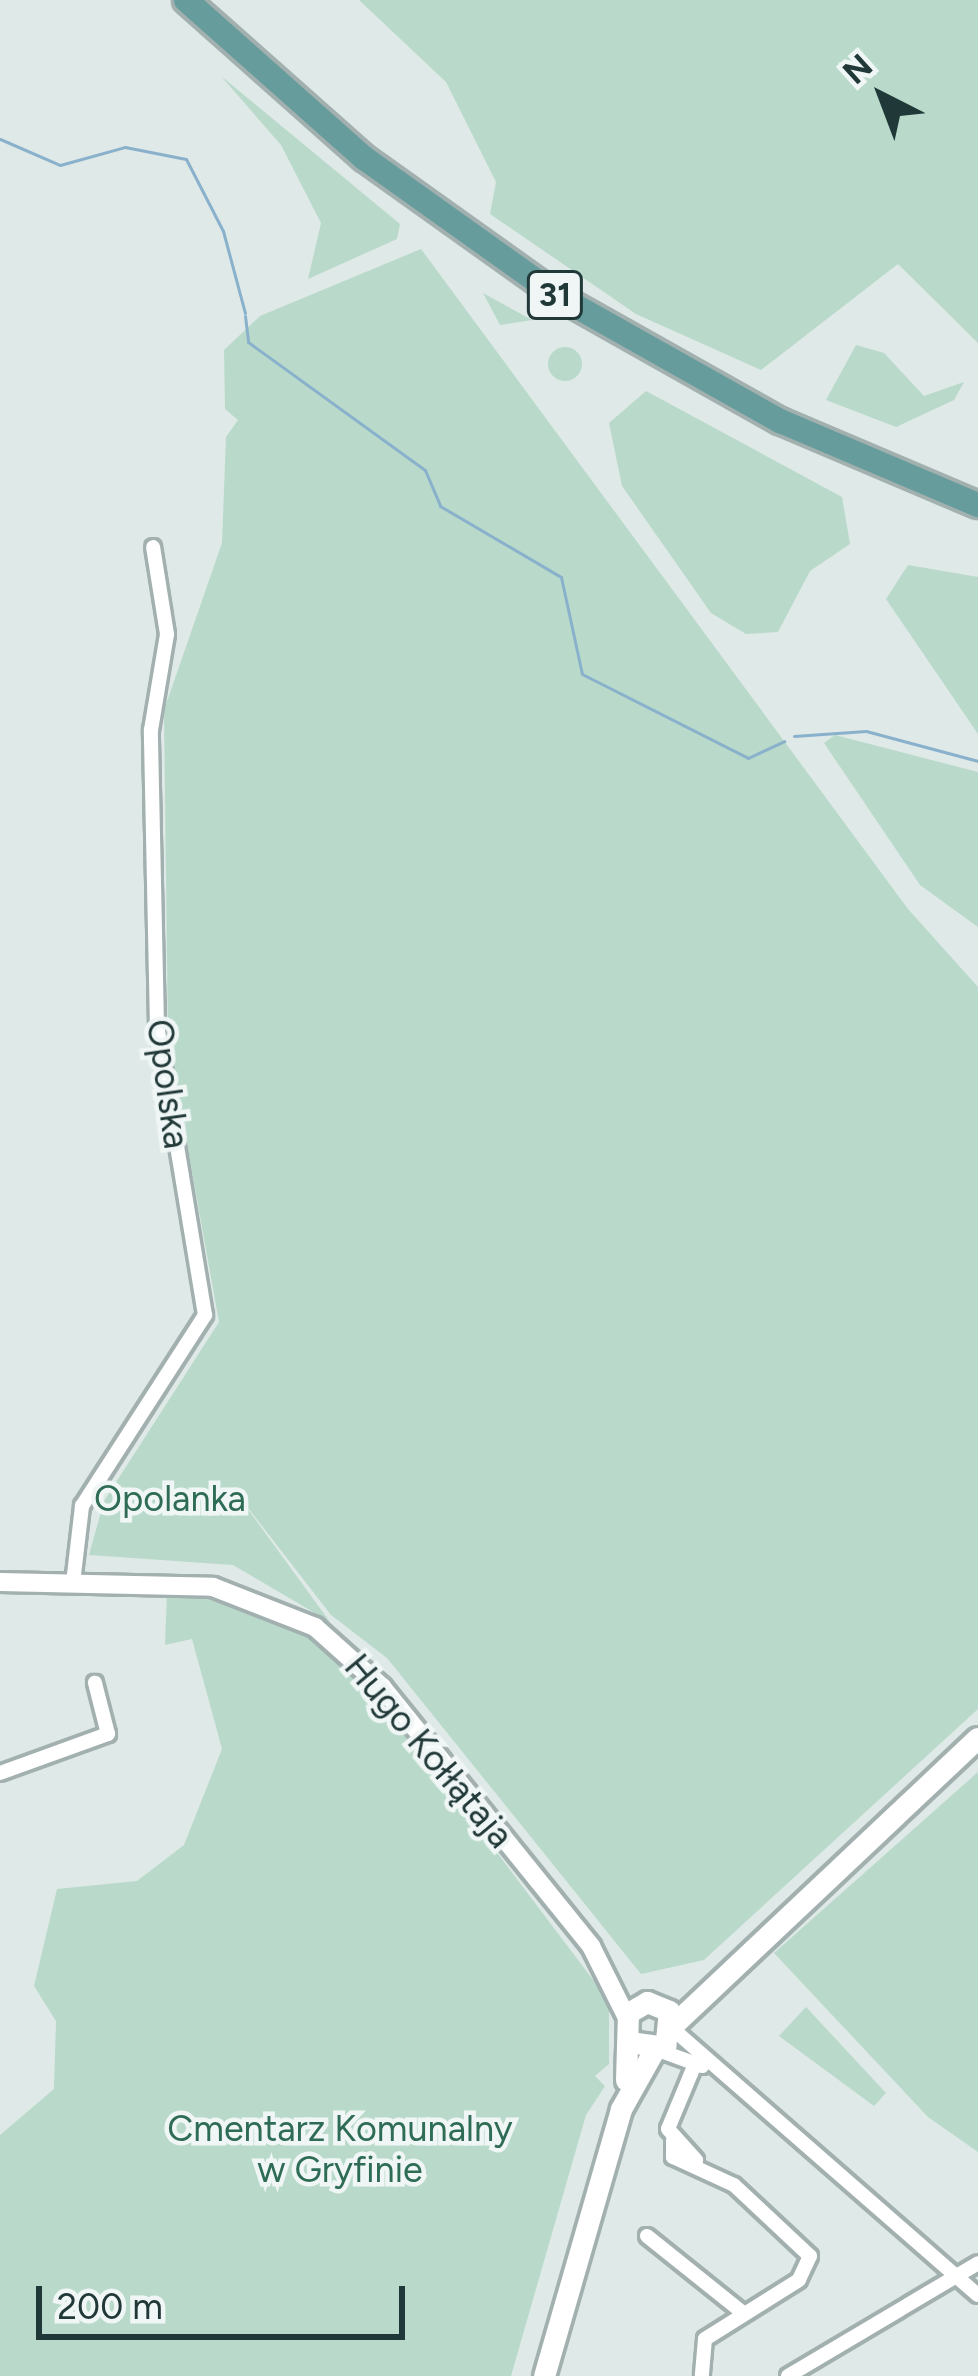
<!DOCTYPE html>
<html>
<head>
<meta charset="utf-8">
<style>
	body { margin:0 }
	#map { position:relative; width:978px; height:2376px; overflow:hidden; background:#dfe9e7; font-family:Figtree,sans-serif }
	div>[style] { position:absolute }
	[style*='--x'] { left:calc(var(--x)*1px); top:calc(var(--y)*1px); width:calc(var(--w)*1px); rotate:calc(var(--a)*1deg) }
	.green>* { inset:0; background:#b9daca }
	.round { border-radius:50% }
	.stream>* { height:3px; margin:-1.5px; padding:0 1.5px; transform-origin:1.5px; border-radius:1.5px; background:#8ab1cc }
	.roads { filter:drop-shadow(3px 0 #a2b0af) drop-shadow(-3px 0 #a2b0af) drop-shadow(0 3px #a2b0af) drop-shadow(0 -3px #a2b0af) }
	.minor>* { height:14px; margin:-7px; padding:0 7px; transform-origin:7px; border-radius:7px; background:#fff }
	.tertiary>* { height:18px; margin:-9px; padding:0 9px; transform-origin:9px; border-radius:9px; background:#fff }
	.secondary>* { height:21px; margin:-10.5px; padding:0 10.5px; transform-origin:10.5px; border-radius:10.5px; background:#fff }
	.primary>* { height:24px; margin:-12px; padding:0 12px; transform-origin:12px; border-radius:12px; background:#669c9c }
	span { translate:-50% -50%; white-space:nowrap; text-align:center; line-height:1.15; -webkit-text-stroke:9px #eff6f5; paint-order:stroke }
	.shield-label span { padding:3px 9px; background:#eff6f5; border:3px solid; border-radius:9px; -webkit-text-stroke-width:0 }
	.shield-label { font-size:33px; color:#213838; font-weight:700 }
	.street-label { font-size:36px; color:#213838 }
	.park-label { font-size:36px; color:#2e6c56 }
	.north { position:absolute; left:822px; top:36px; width:120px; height:120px; -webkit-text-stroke:9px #eff6f5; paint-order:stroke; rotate:318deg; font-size:33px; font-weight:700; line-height:48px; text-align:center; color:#213838 }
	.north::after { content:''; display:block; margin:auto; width:42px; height:54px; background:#213838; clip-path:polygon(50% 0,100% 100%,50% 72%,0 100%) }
	.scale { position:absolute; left:36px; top:2286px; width:369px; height:54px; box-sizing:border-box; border:6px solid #213838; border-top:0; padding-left:15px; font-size:36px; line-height:42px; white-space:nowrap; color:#213838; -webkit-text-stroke:9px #eff6f5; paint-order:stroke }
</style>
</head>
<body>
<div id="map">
	<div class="green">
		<div style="clip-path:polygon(359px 0,978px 0,978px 343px,898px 264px,761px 370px,636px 314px,490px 214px,496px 182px,446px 82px)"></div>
		<div style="clip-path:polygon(221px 76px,400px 224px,397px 239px,308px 279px,321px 223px,281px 145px)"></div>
		<div style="clip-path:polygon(421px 249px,908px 909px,978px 987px,978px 1709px,704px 1960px,641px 1974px,387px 1658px,331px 1615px,231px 1486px,330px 1622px,233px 1565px,89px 1555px,104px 1501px,219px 1322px,168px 1038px,164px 710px,222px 543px,226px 437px,238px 420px,225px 409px,224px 350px,260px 316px)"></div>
		<div style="clip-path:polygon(483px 293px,532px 320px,500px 325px)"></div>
		<div style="clip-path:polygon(856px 345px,884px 353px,924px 396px,964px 382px,954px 400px,896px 427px,826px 400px)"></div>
		<div class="round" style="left:548px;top:347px;width:34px;height:34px"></div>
		<div style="clip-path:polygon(646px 391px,842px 497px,850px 544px,810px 571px,778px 632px,746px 634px,711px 613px,622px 486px,609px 423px)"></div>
		<div style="clip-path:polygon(908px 565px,978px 577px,978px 734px,886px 599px)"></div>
		<div style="clip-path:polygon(835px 735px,978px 772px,978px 927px,920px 885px,824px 743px)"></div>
		<div style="clip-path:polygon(167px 1592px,228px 1599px,304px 1631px,381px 1699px,609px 2001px,609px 2064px,595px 2076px,605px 2086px,586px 2115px,511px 2376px,0 2376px,0 2135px,54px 2089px,56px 2021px,34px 1986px,57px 1889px,137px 1881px,184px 1845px,222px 1749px,192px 1639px,165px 1645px)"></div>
		<div style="clip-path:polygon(978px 1772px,978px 2152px,928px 2117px,774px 1953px)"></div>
		<div style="clip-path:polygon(806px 2007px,886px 2093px,874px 2106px,779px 2036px)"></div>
	</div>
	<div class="stream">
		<div style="--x:0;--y:139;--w:65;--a:23.4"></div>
		<div style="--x:60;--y:165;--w:67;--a:-15.5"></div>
		<div style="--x:125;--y:147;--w:62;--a:11.1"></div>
		<div style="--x:186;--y:159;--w:81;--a:62.8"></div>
		<div style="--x:223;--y:231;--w:85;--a:75"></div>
		<div style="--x:245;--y:316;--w:26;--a:83"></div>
		<div style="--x:248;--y:342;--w:218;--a:35.9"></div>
		<div style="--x:425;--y:470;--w:39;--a:67"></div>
		<div style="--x:440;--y:506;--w:140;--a:30.4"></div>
		<div style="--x:561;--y:577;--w:99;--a:77.8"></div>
		<div style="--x:582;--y:674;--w:186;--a:26.8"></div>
		<div style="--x:748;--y:758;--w:40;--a:-25"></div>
		<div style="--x:794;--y:736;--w:72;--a:-4"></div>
		<div style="--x:866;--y:731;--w:116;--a:15"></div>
	</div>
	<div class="roads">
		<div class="minor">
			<div style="--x:73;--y:1583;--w:78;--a:-83.3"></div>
			<div style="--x:82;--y:1506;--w:227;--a:-57.2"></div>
			<div style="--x:205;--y:1315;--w:293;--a:-99.4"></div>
			<div style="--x:157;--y:1026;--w:296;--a:-91.2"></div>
			<div style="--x:151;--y:730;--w:97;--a:-80.5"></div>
			<div style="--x:167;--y:634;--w:88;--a:-99.1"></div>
			<div style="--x:0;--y:1773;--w:115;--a:-19.9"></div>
			<div style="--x:108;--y:1734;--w:53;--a:-104.3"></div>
			<div style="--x:674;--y:2030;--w:403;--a:41.1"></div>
			<div style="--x:658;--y:2050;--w:47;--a:20"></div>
			<div style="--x:695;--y:2064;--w:70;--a:112.6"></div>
			<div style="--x:668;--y:2129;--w:42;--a:47.9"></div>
			<div style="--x:673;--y:2140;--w:17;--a:90"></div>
			<div style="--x:673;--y:2157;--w:67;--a:24.7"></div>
			<div style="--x:734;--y:2185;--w:104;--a:43.1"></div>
			<div style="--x:810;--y:2256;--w:26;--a:115"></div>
			<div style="--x:799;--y:2280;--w:111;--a:147.9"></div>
			<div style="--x:705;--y:2339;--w:37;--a:95"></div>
			<div style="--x:647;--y:2236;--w:123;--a:38.7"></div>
			<div style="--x:788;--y:2376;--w:221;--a:-30.7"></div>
		</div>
		<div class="tertiary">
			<div style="--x:0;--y:1582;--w:213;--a:1.3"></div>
			<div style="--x:213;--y:1587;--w:110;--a:21.4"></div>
			<div style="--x:315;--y:1627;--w:90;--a:41.8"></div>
			<div style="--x:382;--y:1687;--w:333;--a:51.1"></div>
			<div style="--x:591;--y:1946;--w:78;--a:63.4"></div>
		</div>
		<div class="secondary">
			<div style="--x:674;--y:2024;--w:417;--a:-43.3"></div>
			<div style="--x:626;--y:2080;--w:67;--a:-88.3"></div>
			<div style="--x:628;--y:2013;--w:22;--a:-30"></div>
			<div style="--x:647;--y:2002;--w:24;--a:22"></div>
			<div style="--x:669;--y:2011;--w:36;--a:96"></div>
			<div style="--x:665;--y:2047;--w:36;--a:-172"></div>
			<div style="--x:544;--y:2376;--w:278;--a:-73.9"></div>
			<div style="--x:621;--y:2109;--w:65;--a:-60.7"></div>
		</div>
		<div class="primary">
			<div style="--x:186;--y:0;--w:238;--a:41.6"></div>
			<div style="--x:364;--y:158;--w:236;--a:35.5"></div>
			<div style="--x:556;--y:295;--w:257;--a:29.4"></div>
			<div style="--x:780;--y:421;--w:215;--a:23"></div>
		</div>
	</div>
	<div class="shield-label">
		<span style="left:555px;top:295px">31</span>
	</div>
	<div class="street-label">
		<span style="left:168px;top:1084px;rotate:82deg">Opolska</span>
		<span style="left:429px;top:1751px;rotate:50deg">Hugo Kołłątaja</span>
	</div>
	<div class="park-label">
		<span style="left:170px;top:1499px">Opolanka</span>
		<span style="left:340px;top:2149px">Cmentarz Komunalny<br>w Gryfinie</span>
	</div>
	<div class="north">N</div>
	<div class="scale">200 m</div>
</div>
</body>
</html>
